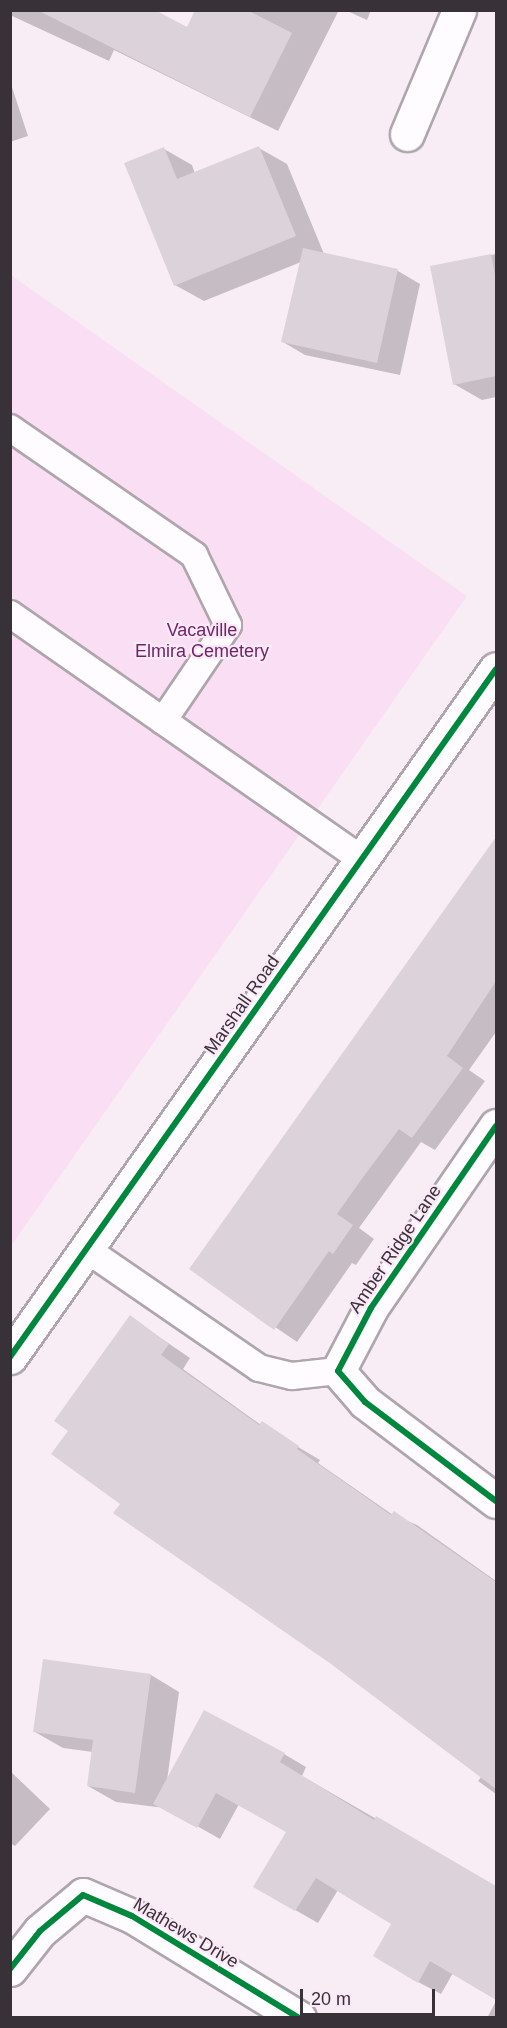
<!DOCTYPE html>
<html>
<head>
<meta charset="utf-8">
<style>
	body { margin:0 }
	#map { position:relative; width:507px; height:2028px; overflow:hidden; background:#f8edf5; font-family:Helvetica,sans-serif }
	div>[style] { position:absolute }
	[style*='--x'] { left:calc(var(--x)*1px); top:calc(var(--y)*1px); width:calc(var(--w)*1px); rotate:calc(var(--a)*1deg) }
	.green>* { inset:0; background:#fadff4 }
	.shadow>* { inset:0; background:#0003 }
	.building>* { inset:0; background:#dcd3da }
	.roads { filter:drop-shadow(2px 0 #aea6ac) drop-shadow(-2px 0 #aea6ac) drop-shadow(0 2px #aea6ac) drop-shadow(0 -2px #aea6ac) }
	.service>* { height:26px; margin:-13px; padding:0 13px; transform-origin:13px; border-radius:13px; background:#fefcfe }
	.minor>* { height:33px; margin:-16.5px; padding:0 16.5px; transform-origin:16.5px; border-radius:16.5px; background:#fefcfe }
	.tertiary>* { height:33px; margin:-16.5px; padding:0 16.5px; transform-origin:16.5px; border-radius:16.5px; background:#fefcfe }
	.cycleway>* { height:6px; margin:-3px; padding:0 3px; transform-origin:3px; border-radius:3px; background:#00873e }
	span { translate:-50% -50%; white-space:nowrap; text-align:center; line-height:1.15; -webkit-text-stroke:4.5px #fce9f8; paint-order:stroke }
	.park-label { font-size:18px; color:#702468 }
	.street-label { font-size:18px; color:#383137 }
	.frame { position:absolute; inset:0; border:12px solid #383137; pointer-events:none }
	.scale { position:absolute; left:300px; top:1989px; width:135px; height:27px; box-sizing:border-box; border:3px solid #383137; border-top:0; padding-left:8px; font-size:18px; line-height:21px; white-space:nowrap; color:#383137; -webkit-text-stroke:4px #fce9f8; paint-order:stroke }
</style>
</head>
<body>
<div id="map">
	<div class="green">
		<div style="clip-path:polygon(11px 275px,467px 596px,11px 1246px)"></div>
	</div>
	<div class="shadow">
		<div style="clip-path:polygon(10px 10px,152px 10px,187px 29px,197px 10px,339px 10px,278px 131px,114px 50px,109px 61px,10px 15px)"></div>
		<div style="clip-path:polygon(345px 10px,371px 10px,367px 20px)"></div>
		<div style="clip-path:polygon(10px 81px,28px 136px,10px 142px)"></div>
		<div style="clip-path:polygon(259px 148px,287px 164px,324px 254px,398px 271px,420px 284px,400px 375px,305px 355px,283px 342px,301px 262px,204px 301px,175px 285px,164px 149px,192px 165px,195px 174px)"></div>
		<div style="clip-path:polygon(496px 254px,496px 397px,482px 400px,454px 384px,431px 267px)"></div>
		<div style="clip-path:polygon(496px 839px,496px 1032px,469px 1070px,485px 1081px,435px 1150px,421px 1142px,359px 1228px,374px 1239px,356px 1265px,352px 1263px,297px 1342px,191px 1269px)"></div>
		<div style="clip-path:polygon(130px 1317px,190px 1358px,183px 1369px,261px 1425px,320px 1460px,318px 1463px,393px 1515px,417px 1525px,496px 1581px,496px 1794px,478px 1781px,482px 1776px,122px 1503px,70px 1431px)"></div>
		<div style="clip-path:polygon(151px 1675px,179px 1692px,167px 1781px,284px 1754px,306px 1767px,302px 1776px,496px 1888px,496px 1999px,453px 1973px,441px 1994px,418px 1982px,393px 1924px,338px 1890px,318px 1923px,255px 1887px,288px 1832px,239px 1804px,220px 1839px,165px 1808px,116px 1802px,88px 1786px,93px 1752px,63px 1748px,35px 1732px)"></div>
		<div style="clip-path:polygon(10px 1771px,50px 1809px,15px 1846px,10px 1843px)"></div>
		<div style="clip-path:polygon(496px 2001px,496px 2018px,487px 2018px)"></div>
	</div>
	<div class="building">
		<div style="clip-path:polygon(37px 10px,155px 10px,187px 27px,195px 10px,247px 10px,292px 33px,250px 117px)"></div>
		<div style="clip-path:polygon(259px 146px,296px 236px,174px 286px,124px 163px,164px 147px,177px 179px)"></div>
		<div style="clip-path:polygon(303px 248px,398px 269px,377px 363px,281px 342px)"></div>
		<div style="clip-path:polygon(491px 254px,496px 280px,496px 376px,453px 385px,430px 266px)"></div>
		<div style="clip-path:polygon(496px 837px,496px 981px,447px 1056px,463px 1068px,412px 1138px,399px 1129px,361px 1180px,337px 1214px,353px 1225px,333px 1254px,329px 1251px,274px 1330px,189px 1269px)"></div>
		<div style="clip-path:polygon(130px 1315px,169px 1344px,161px 1355px,259px 1425px,262px 1421px,299px 1446px,297px 1449px,391px 1515px,394px 1511px,496px 1582px,496px 1789px,331px 1664px,113px 1513px,120px 1504px,51px 1454px,68px 1431px,54px 1421px)"></div>
		<div style="clip-path:polygon(43px 1659px,151px 1674px,135px 1793px,87px 1786px,93px 1740px,33px 1732px)"></div>
		<div style="clip-path:polygon(204px 1710px,285px 1753px,280px 1762px,374px 1820px,376px 1816px,496px 1886px,496px 2000px,430px 1961px,418px 1983px,373px 1956px,391px 1924px,316px 1878px,295px 1911px,253px 1887px,286px 1832px,216px 1793px,197px 1828px,153px 1804px)"></div>
	</div>
	<div class="roads">
		<div class="service">
			<div style="--x:10;--y:428;--w:224;--a:34.6"></div>
			<div style="--x:194;--y:555;--w:78;--a:64.1"></div>
			<div style="--x:228;--y:625;--w:116;--a:124.1"></div>
			<div style="--x:10;--y:614;--w:430;--a:34.9"></div>
			<div style="--x:86;--y:1249;--w:210;--a:34.5"></div>
			<div style="--x:259;--y:1368;--w:34;--a:14"></div>
			<div style="--x:292;--y:1376;--w:46;--a:-6.2"></div>
		</div>
		<div class="minor">
			<div style="--x:407;--y:134;--w:134;--a:-67.2"></div>
			<div style="--x:496;--y:1126;--w:221;--a:124.5"></div>
			<div style="--x:371;--y:1308;--w:71;--a:117.6"></div>
			<div style="--x:338;--y:1371;--w:41;--a:48.9"></div>
			<div style="--x:365;--y:1402;--w:164;--a:37.1"></div>
			<div style="--x:10;--y:1969;--w:48;--a:-51.7"></div>
			<div style="--x:40;--y:1931;--w:56;--a:-39.9"></div>
			<div style="--x:83;--y:1895;--w:53;--a:23.2"></div>
			<div style="--x:132;--y:1916;--w:196;--a:31.4"></div>
		</div>
		<div class="tertiary">
			<div style="--x:10;--y:1357;--w:842;--a:-54.76"></div>
		</div>
	</div>
	<div class="cycleway">
		<div style="--x:496;--y:1126;--w:221;--a:124.5"></div>
		<div style="--x:371;--y:1308;--w:71;--a:117.6"></div>
		<div style="--x:338;--y:1371;--w:41;--a:48.9"></div>
		<div style="--x:365;--y:1402;--w:164;--a:37.1"></div>
		<div style="--x:10;--y:1357;--w:842;--a:-54.76"></div>
		<div style="--x:10;--y:1969;--w:48;--a:-51.7"></div>
		<div style="--x:40;--y:1931;--w:56;--a:-39.9"></div>
		<div style="--x:83;--y:1895;--w:53;--a:23.2"></div>
		<div style="--x:132;--y:1916;--w:196;--a:31.4"></div>
	</div>
	<div class="park-label">
		<span style="left:202px;top:641px">Vacaville<br>Elmira Cemetery</span>
	</div>
	<div class="street-label">
		<span style="left:242px;top:1005px;rotate:-55deg">Marshall Road</span>
		<span style="left:395px;top:1249px;rotate:-56deg">Amber Ridge Lane</span>
		<span style="left:186px;top:1933px;rotate:31deg">Mathews Drive</span>
	</div>
	<div class="frame"></div>
	<div class="scale">20 m</div>
</div>
</body>
</html>
